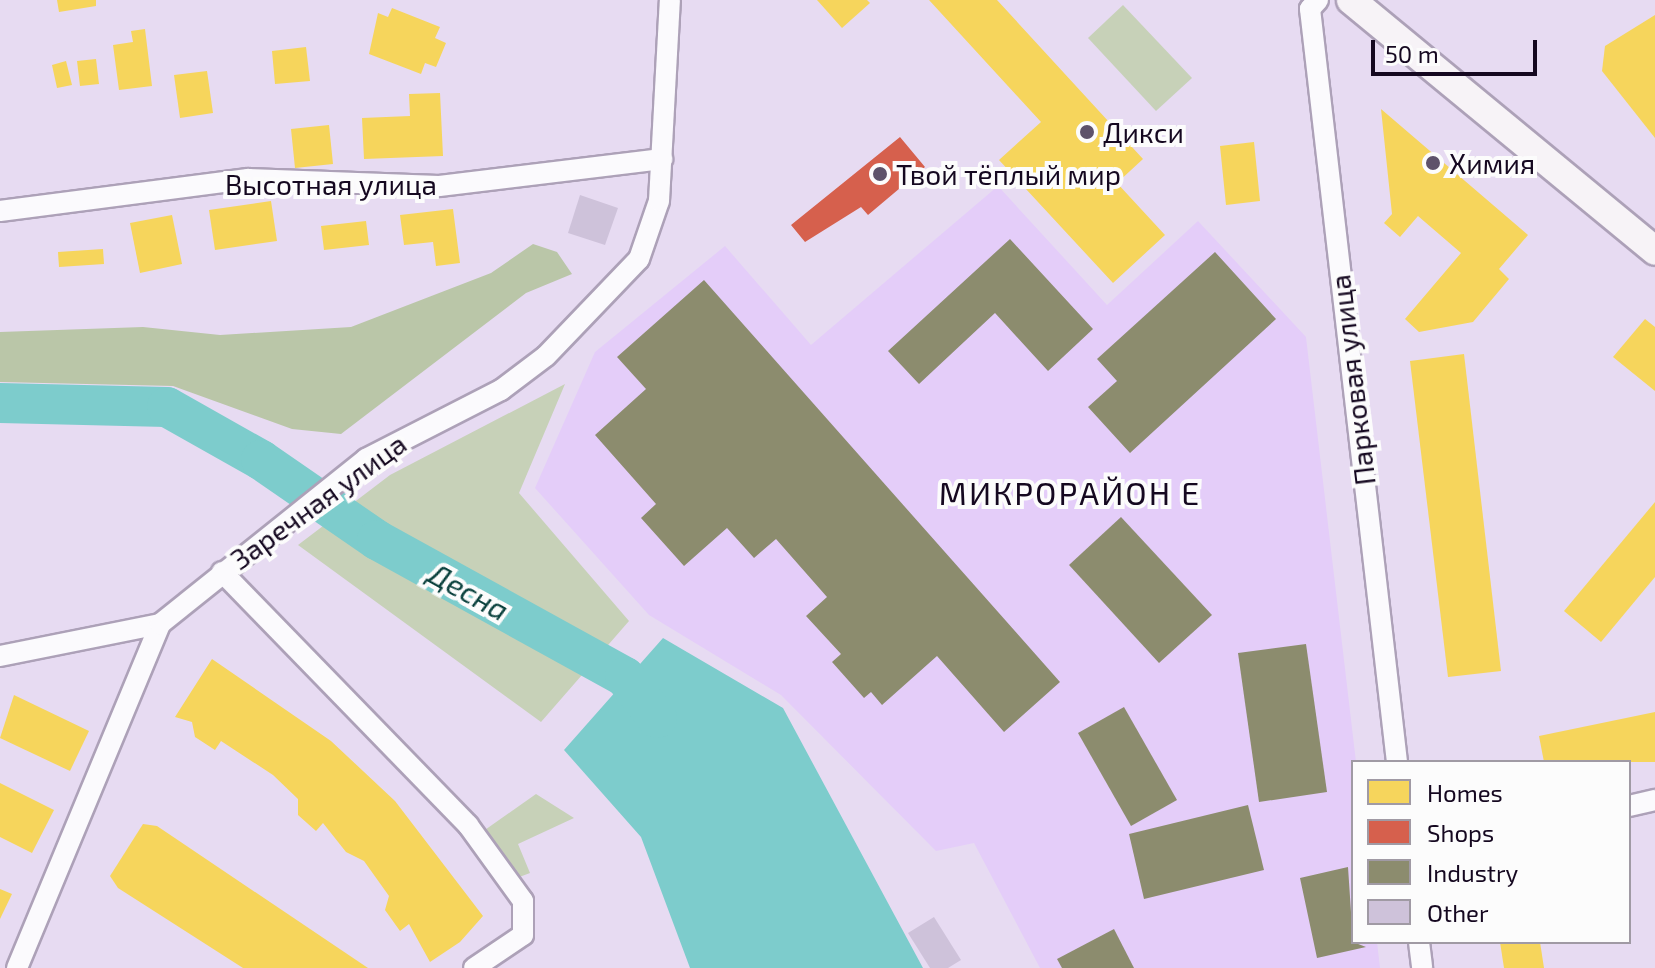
<!DOCTYPE html>
<html>
<head>
<meta charset="utf-8">
<style>
	body { margin:0 }
	#map { position:relative; width:1655px; height:968px; overflow:hidden; background:#e7dbf2; font-family:"Exo 2",sans-serif }
	div>[style] { position:absolute }
	[style*='--x'] { left:calc(var(--x)*1px); top:calc(var(--y)*1px); width:calc(var(--w)*1px); rotate:calc(var(--a)*1deg) }
	.built>* { inset:0; background:#e4cdf9 }
	.green>* { inset:0; background:#c7d1b8 }
	.forest>* { inset:0; background:#bac6a8 }
	.water>* { inset:0; background:#7dcccc }
	.homes>* { inset:0; background:#f6d55c }
	.shops>* { inset:0; background:#d6604d }
	.industry>* { inset:0; background:#8c8c6e }
	.river>* { height:40px; margin:-20px; padding:0 20px; transform-origin:20px; border-radius:20px; background:#7dcccc }
	.building>* { inset:0; background:#cec2da }
	.roads { filter:drop-shadow(2px 0 #ada1b8) drop-shadow(-2px 0 #ada1b8) drop-shadow(0 2px #ada1b8) drop-shadow(0 -2px #ada1b8) }
	.street>* { height:20px; margin:-10px; padding:0 10px; transform-origin:10px; border-radius:10px; background:#fbfafd }
	.secondary>* { height:28px; margin:-14px; padding:0 14px; transform-origin:14px; border-radius:14px; background:#f7f3f7 }
	.dots>* { width:22px; height:22px; translate:-50% -50%; box-sizing:border-box; border:4px solid #fcfcfc; border-radius:50% }
	span { translate:-50% -50%; white-space:nowrap; text-align:center; line-height:1.15; -webkit-text-stroke:8px #fcfcfc; paint-order:stroke }
	.poi-label { font-size:28px; color:#150820 }
	.left { translate:0 -50%; text-align:left }
	.street-label { font-size:28px; color:#150820 }
	.water-label { font-size:30px; color:#0a413d; font-style:italic }
	.quarter-label { font-size:32px; color:#150820; letter-spacing:2px }
	.legend { position:absolute; left:1351px; top:760px; width:280px; height:184px; box-sizing:border-box; background:#fcfcfc; border:2px solid #a09aa4; margin:0; padding:10px 14px; list-style:none; font-size:24px; color:#150820 }
	.legend li { display:flex; align-items:center; gap:16px; height:40px }
	.legend b { width:40px; border:2px solid #a09aa4 }
	.scale { position:absolute; left:1371px; top:40px; width:166px; height:36px; box-sizing:border-box; border:4px solid #150820; border-top:0; padding-left:10px; font-size:24px; line-height:28px; white-space:nowrap; color:#150820; -webkit-text-stroke:6px #fcfcfc; paint-order:stroke }
</style>
</head>
<body>
<div id="map">
	<div class="built">
		<div style="clip-path:polygon(998px 186px,1107px 305px,1198px 221px,1306px 337px,1356px 762px,1353px 942px,1377px 942px,1380px 968px,1040px 968px,974px 843px,936px 851px,781px 695px,649px 615px,535px 488px,595px 352px,725px 246px,811px 345px)"></div>
	</div>
	<div class="green">
		<div style="clip-path:polygon(1123px 5px,1192px 78px,1156px 111px,1088px 38px)"></div>
		<div style="clip-path:polygon(565px 384px,519px 493px,629px 621px,541px 722px,298px 545px,390px 475px)"></div>
		<div style="clip-path:polygon(536px 794px,574px 818px,518px 844px,530px 873px,514px 879px,482px 832px)"></div>
	</div>
	<div class="forest">
		<div style="clip-path:polygon(533px 244px,557px 252px,572px 274px,526px 293px,341px 434px,292px 429px,173px 386px,0 382px,0 332px,143px 327px,220px 335px,351px 327px,491px 273px)"></div>
	</div>
	<div class="water">
		<div style="clip-path:polygon(663px 638px,783px 708px,923px 968px,690px 968px,641px 837px,564px 750px)"></div>
	</div>
	<div class="homes">
		<div style="clip-path:polygon(57px 0,96px 0,96px 6px,59px 12px)"></div>
		<div style="clip-path:polygon(817px 0,867px 0,870px 3px,842px 28px)"></div>
		<div style="clip-path:polygon(929px 0,997px 0,1143px 159px,1117px 183px,1165px 235px,1113px 283px,999px 160px,1041px 122px)"></div>
		<div style="clip-path:polygon(392px 8px,440px 27px,435px 38px,446px 43px,436px 67px,425px 63px,421px 74px,369px 54px,378px 13px,388px 17px)"></div>
		<div style="clip-path:polygon(1655px 15px,1655px 138px,1602px 71px,1605px 46px)"></div>
		<div style="clip-path:polygon(145px 29px,152px 86px,119px 90px,113px 45px,133px 42px,131px 31px)"></div>
		<div style="clip-path:polygon(306px 47px,310px 81px,275px 84px,272px 51px)"></div>
		<div style="clip-path:polygon(96px 59px,99px 84px,80px 86px,77px 61px)"></div>
		<div style="clip-path:polygon(66px 61px,72px 85px,57px 88px,52px 65px)"></div>
		<div style="clip-path:polygon(207px 71px,213px 113px,180px 118px,174px 75px)"></div>
		<div style="clip-path:polygon(440px 93px,443px 156px,364px 159px,362px 118px,410px 116px,409px 94px)"></div>
		<div style="clip-path:polygon(1381px 109px,1528px 235px,1499px 269px,1509px 279px,1473px 322px,1419px 332px,1405px 319px,1461px 253px,1418px 216px,1400px 237px,1384px 223px,1392px 214px)"></div>
		<div style="clip-path:polygon(329px 125px,333px 164px,295px 168px,291px 129px)"></div>
		<div style="clip-path:polygon(1254px 142px,1260px 201px,1226px 205px,1220px 146px)"></div>
		<div style="clip-path:polygon(271px 201px,277px 241px,215px 250px,209px 210px)"></div>
		<div style="clip-path:polygon(453px 209px,460px 263px,436px 266px,433px 242px,404px 245px,400px 215px)"></div>
		<div style="clip-path:polygon(172px 215px,182px 264px,140px 273px,130px 223px)"></div>
		<div style="clip-path:polygon(366px 221px,369px 245px,324px 250px,321px 226px)"></div>
		<div style="clip-path:polygon(103px 249px,104px 264px,59px 267px,58px 252px)"></div>
		<div style="clip-path:polygon(1645px 319px,1655px 327px,1655px 391px,1613px 357px)"></div>
		<div style="clip-path:polygon(1464px 354px,1501px 671px,1448px 677px,1410px 361px)"></div>
		<div style="clip-path:polygon(1655px 502px,1655px 577px,1601px 642px,1564px 611px)"></div>
		<div style="clip-path:polygon(212px 659px,331px 741px,395px 801px,483px 916px,460px 942px,430px 962px,409px 924px,400px 931px,385px 910px,389px 896px,364px 861px,346px 852px,323px 823px,316px 831px,298px 815px,298px 799px,273px 775px,221px 741px,215px 750px,195px 737px,192px 722px,175px 717px)"></div>
		<div style="clip-path:polygon(14px 695px,89px 731px,70px 771px,0 738px)"></div>
		<div style="clip-path:polygon(1655px 712px,1655px 762px,1544px 762px,1539px 736px)"></div>
		<div style="clip-path:polygon(0 783px,54px 810px,32px 853px,0 837px)"></div>
		<div style="clip-path:polygon(143px 824px,157px 826px,368px 968px,243px 968px,118px 888px,110px 876px)"></div>
		<div style="clip-path:polygon(0 889px,12px 894px,0 919px)"></div>
		<div style="clip-path:polygon(1500px 942px,1540px 942px,1544px 968px,1504px 968px)"></div>
	</div>
	<div class="shops">
		<div style="clip-path:polygon(900px 137px,925px 167px,868px 215px,861px 207px,805px 242px,791px 225px)"></div>
	</div>
	<div class="industry">
		<div style="clip-path:polygon(1010px 239px,1093px 329px,1048px 371px,995px 313px,919px 384px,888px 351px)"></div>
		<div style="clip-path:polygon(1215px 252px,1276px 319px,1130px 453px,1088px 407px,1117px 381px,1097px 359px)"></div>
		<div style="clip-path:polygon(704px 280px,1060px 682px,1004px 732px,937px 656px,882px 705px,871px 692px,864px 698px,832px 662px,841px 654px,806px 616px,827px 597px,776px 539px,754px 558px,727px 528px,684px 566px,641px 518px,656px 504px,595px 435px,646px 389px,617px 357px)"></div>
		<div style="clip-path:polygon(1121px 517px,1212px 615px,1159px 663px,1069px 565px)"></div>
		<div style="clip-path:polygon(1306px 644px,1327px 792px,1259px 802px,1238px 653px)"></div>
		<div style="clip-path:polygon(1124px 707px,1177px 800px,1131px 826px,1078px 733px)"></div>
		<div style="clip-path:polygon(1248px 805px,1264px 870px,1144px 899px,1129px 834px)"></div>
		<div style="clip-path:polygon(1348px 867px,1353px 942px,1366px 947px,1317px 958px,1300px 878px)"></div>
		<div style="clip-path:polygon(1114px 929px,1134px 968px,1062px 968px,1057px 959px)"></div>
	</div>
	<div class="river">
		<div style="--x:0;--y:403;--w:167;--a:1.4"></div>
		<div style="--x:167;--y:407;--w:108;--a:29.4"></div>
		<div style="--x:261;--y:460;--w:141;--a:34.6"></div>
		<div style="--x:377;--y:540;--w:283;--a:28.9"></div>
		<div style="--x:625;--y:677;--w:52;--a:52"></div>
	</div>
	<div class="building">
		<div style="clip-path:polygon(580px 195px,618px 208px,605px 245px,568px 233px)"></div>
		<div style="clip-path:polygon(934px 917px,961px 960px,948px 968px,930px 968px,908px 933px)"></div>
	</div>
	<div class="roads">
		<div class="street">
			<div style="--x:1318;--y:0;--w:12;--a:132"></div>
			<div style="--x:1310;--y:9;--w:758;--a:83.41"></div>
			<div style="--x:0;--y:211;--w:250;--a:-7.4"></div>
			<div style="--x:248;--y:179;--w:191;--a:2.1"></div>
			<div style="--x:439;--y:186;--w:225;--a:-6.9"></div>
			<div style="--x:222;--y:572;--w:353;--a:45.8"></div>
			<div style="--x:468;--y:825;--w:94;--a:54.1"></div>
			<div style="--x:523;--y:901;--w:34;--a:90"></div>
			<div style="--x:523;--y:935;--w:59;--a:146"></div>
			<div style="--x:0;--y:656;--w:163;--a:-11.3"></div>
			<div style="--x:1629;--y:806;--w:27;--a:-13"></div>
			<div style="--x:1419;--y:942;--w:26;--a:83"></div>
			<div style="--x:17;--y:968;--w:373;--a:-67.4"></div>
			<div style="--x:160;--y:624;--w:264;--a:-38.7"></div>
			<div style="--x:366;--y:459;--w:152;--a:-27.1"></div>
			<div style="--x:501;--y:390;--w:56;--a:-37.1"></div>
			<div style="--x:546;--y:356;--w:134;--a:-46.2"></div>
			<div style="--x:639;--y:259;--w:61;--a:-71"></div>
			<div style="--x:659;--y:201;--w:201;--a:-86.9"></div>
		</div>
		<div class="secondary">
			<div style="--x:1351;--y:0;--w:394;--a:39.5"></div>
		</div>
	</div>
	<div class="dots">
		<div style="left:1087px;top:132px;background:#5e526a"></div>
		<div style="left:1433px;top:163px;background:#5e526a"></div>
		<div style="left:880px;top:174px;background:#5e526a"></div>
	</div>
	<div class="poi-label">
		<span class="left" style="left:1103px;top:132px">Дикси</span>
		<span class="left" style="left:1449px;top:163px">Химия</span>
		<span class="left" style="left:896px;top:174px">Твой тёплый мир</span>
	</div>
	<div class="street-label">
		<span style="left:331px;top:184px">Высотная улица</span>
		<span style="left:1352px;top:380px;rotate:-97deg">Парковая улица</span>
		<span style="left:318px;top:501px;rotate:-36deg">Заречная улица</span>
	</div>
	<div class="water-label">
		<span style="left:469px;top:591px;rotate:29deg">Десна</span>
	</div>
	<div class="quarter-label">
		<span style="left:1070px;top:492px">МИКРОРАЙОН Е</span>
	</div>
	<ul class="legend">
	<li><b style="height:22px;background:#f6d55c"></b>Homes</li>
	<li><b style="height:22px;background:#d6604d"></b>Shops</li>
	<li><b style="height:22px;background:#8c8c6e"></b>Industry</li>
	<li><b style="height:22px;background:#cec2da"></b>Other</li>
	</ul>
	<div class="scale">50 m</div>
</div>
</body>
</html>
